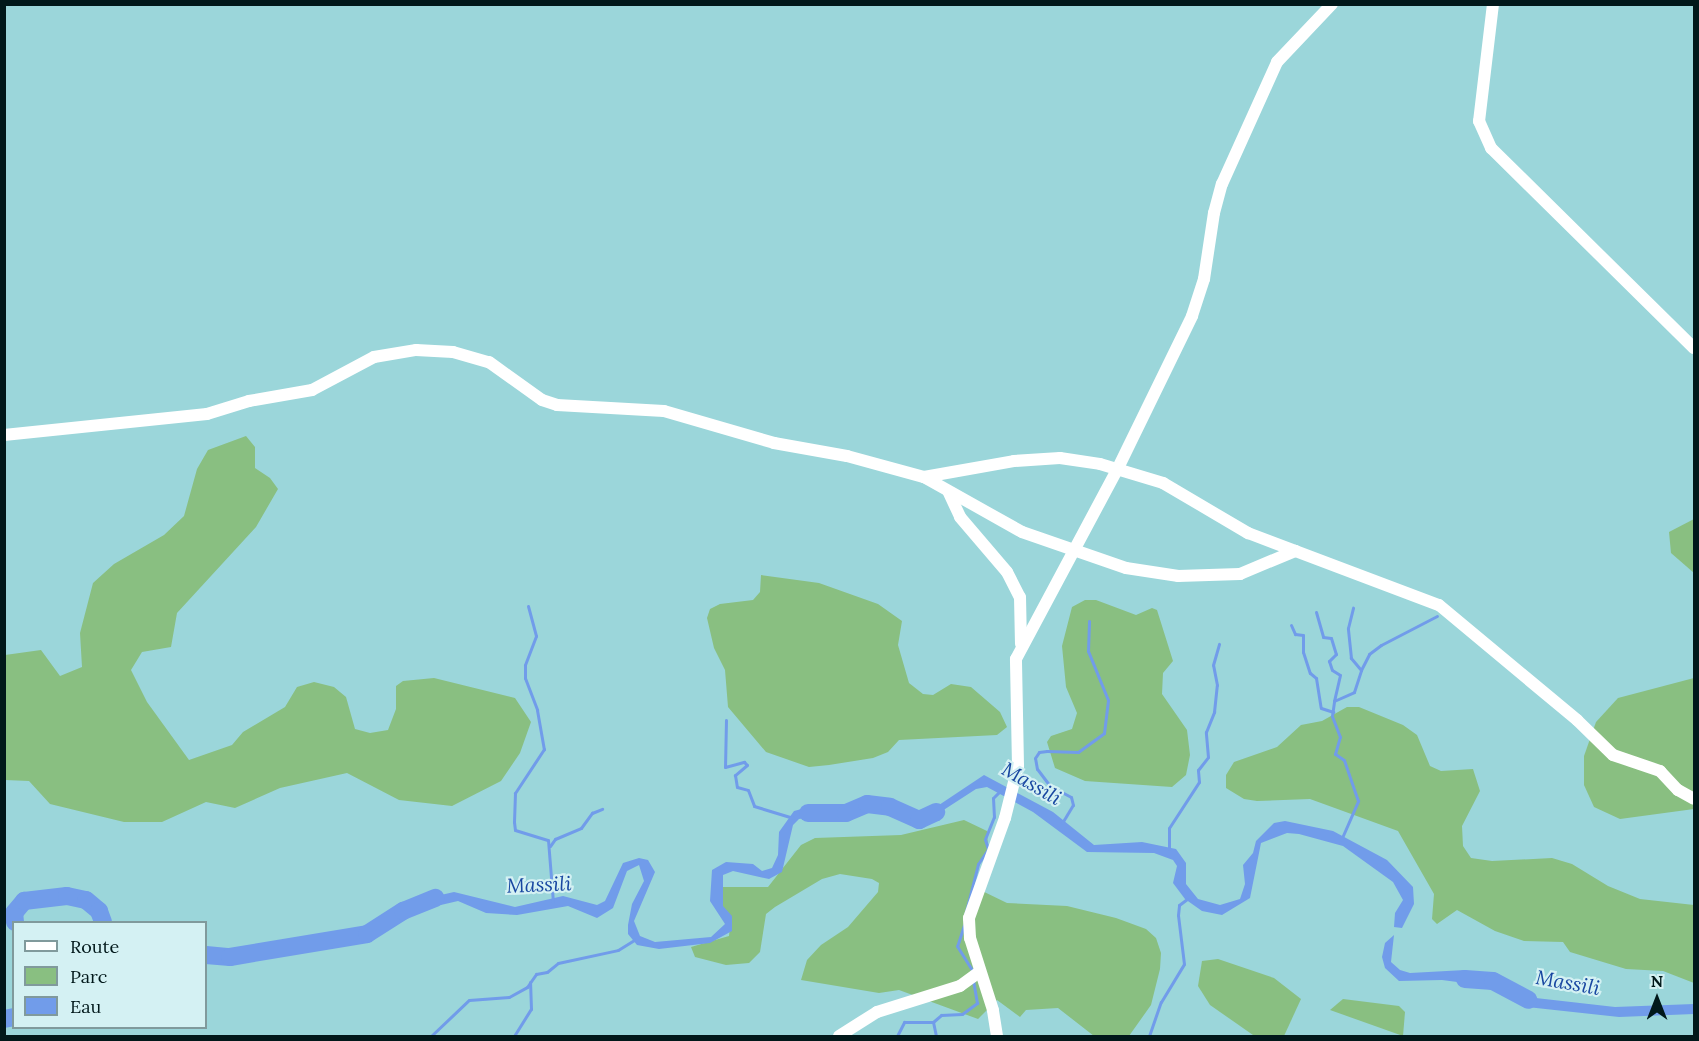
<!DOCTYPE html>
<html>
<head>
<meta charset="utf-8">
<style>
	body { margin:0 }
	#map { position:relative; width:1699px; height:1041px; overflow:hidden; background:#9bd6da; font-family:Lora,serif }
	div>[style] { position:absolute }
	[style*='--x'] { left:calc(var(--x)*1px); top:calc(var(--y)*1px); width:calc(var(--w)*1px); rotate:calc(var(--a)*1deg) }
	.green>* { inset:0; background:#89bf81 }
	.water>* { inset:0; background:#719cea }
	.stream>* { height:3px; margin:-1.5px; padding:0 1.5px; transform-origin:1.5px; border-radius:1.5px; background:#719cea }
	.river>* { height:18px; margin:-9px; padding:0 9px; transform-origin:9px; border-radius:9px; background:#719cea }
	.street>* { height:12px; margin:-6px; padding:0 6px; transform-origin:6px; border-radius:6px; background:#fff }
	span { translate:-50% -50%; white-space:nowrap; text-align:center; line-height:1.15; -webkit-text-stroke:4.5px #d4f1f3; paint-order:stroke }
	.water-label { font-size:20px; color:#1847a1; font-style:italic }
	.frame { position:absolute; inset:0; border:6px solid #01181a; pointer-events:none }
	.legend { position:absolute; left:12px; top:921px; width:195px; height:108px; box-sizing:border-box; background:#d4f1f3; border:2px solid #809a9c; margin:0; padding:8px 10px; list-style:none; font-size:18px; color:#01181a }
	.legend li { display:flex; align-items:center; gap:12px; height:30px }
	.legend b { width:30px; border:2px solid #809a9c }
	.north { position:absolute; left:1627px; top:969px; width:60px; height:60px; -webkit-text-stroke:4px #d4f1f3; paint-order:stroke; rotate:0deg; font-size:16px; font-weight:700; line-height:24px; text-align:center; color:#01181a }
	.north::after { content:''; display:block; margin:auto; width:21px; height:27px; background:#01181a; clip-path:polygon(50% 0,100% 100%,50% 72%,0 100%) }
</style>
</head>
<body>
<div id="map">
	<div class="green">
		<div style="clip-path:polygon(246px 436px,255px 447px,255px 468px,270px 478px,278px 489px,256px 527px,177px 613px,171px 647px,142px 652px,131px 670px,147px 702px,189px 760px,232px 745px,243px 732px,285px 707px,297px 687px,314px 682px,334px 687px,346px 697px,355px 729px,370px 733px,388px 730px,396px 709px,396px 686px,403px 681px,434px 678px,515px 698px,531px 722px,520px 753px,501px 781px,452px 806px,399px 800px,347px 773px,280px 788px,235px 808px,206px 802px,162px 822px,124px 822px,50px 804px,29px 781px,5px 780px,5px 655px,41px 650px,60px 676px,82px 667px,80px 633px,93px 583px,114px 564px,164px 535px,184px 516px,197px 469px,208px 450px)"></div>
		<div style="clip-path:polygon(1694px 519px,1694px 573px,1671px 553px,1669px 532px)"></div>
		<div style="clip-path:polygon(761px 575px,819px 583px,878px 604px,902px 621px,898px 645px,909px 683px,923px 694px,933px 695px,951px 684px,971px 687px,1000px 712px,1007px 727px,997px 735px,899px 740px,888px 752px,873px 758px,829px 765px,809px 767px,766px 752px,728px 707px,725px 670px,714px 648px,707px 618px,710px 609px,720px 604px,753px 600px,760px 592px)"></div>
		<div style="clip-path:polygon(1085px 600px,1096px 600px,1136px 615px,1152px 608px,1157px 610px,1173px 661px,1163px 673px,1162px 694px,1187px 730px,1190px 755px,1186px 775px,1172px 787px,1085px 781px,1055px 768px,1047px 742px,1051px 736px,1072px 729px,1077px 713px,1066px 687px,1062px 646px,1072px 607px)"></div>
		<div style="clip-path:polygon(1694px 678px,1694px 809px,1620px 819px,1594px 807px,1584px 785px,1584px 756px,1596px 722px,1618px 698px)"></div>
		<div style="clip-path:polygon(1347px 707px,1359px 707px,1403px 725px,1417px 735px,1430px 766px,1441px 771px,1473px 769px,1480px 791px,1462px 826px,1463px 846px,1471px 858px,1492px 861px,1552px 858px,1572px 864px,1608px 886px,1640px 899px,1694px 905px,1694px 983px,1663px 971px,1626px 969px,1570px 952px,1563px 942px,1524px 941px,1495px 931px,1457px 910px,1437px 924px,1432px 919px,1434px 894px,1398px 831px,1310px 799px,1257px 801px,1244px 799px,1226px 788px,1226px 775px,1234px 762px,1277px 747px,1301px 725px,1322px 721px)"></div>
		<div style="clip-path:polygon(964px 820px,987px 831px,988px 849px,978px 864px,974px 887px,1007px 903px,1067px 906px,1116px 918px,1146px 929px,1156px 938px,1161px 953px,1160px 969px,1151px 1005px,1129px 1036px,1094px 1036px,1058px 1008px,1026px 1010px,1020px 1017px,997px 1000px,978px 1019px,899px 990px,879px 993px,801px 980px,807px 960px,821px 945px,848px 927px,878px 892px,879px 883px,872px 879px,840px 874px,822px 879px,775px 907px,766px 914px,760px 952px,749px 963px,726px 965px,695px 957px,691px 947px,729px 936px,731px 916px,723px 907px,721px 887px,768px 887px,801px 845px,815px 838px,901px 835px)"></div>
		<div style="clip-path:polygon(1218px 959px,1274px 978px,1301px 999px,1284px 1036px,1253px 1035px,1210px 1005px,1198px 986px,1202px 961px)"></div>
		<div style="clip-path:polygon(1343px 999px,1399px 1006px,1405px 1012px,1403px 1036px,1330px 1010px)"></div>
	</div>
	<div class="water">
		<div style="clip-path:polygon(984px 775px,1053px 812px,1094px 845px,1142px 842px,1176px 849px,1186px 863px,1186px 884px,1198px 899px,1220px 905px,1240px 899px,1245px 884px,1243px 865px,1253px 853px,1256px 841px,1274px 823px,1285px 821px,1333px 831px,1387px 860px,1413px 887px,1414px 904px,1402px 928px,1394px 927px,1395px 913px,1403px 900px,1393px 882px,1343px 846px,1299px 834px,1287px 833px,1261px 843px,1250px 898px,1222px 915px,1202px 911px,1185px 899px,1173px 883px,1177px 866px,1173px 860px,1154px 853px,1087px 852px,1033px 812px,987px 787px,976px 789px,922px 824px,915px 821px,916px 815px,936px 807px)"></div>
		<div style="clip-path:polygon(809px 807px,834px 808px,826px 815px,799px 819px,793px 825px,782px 872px,769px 879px,733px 871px,723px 875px,723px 906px,732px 916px,732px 931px,710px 943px,659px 949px,637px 945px,628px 934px,628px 925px,632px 904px,644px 881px,639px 865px,627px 871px,613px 908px,597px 918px,568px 906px,517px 915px,486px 913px,458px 901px,415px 911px,410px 902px,454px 892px,515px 907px,563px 896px,597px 905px,605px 901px,623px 863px,639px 858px,648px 860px,655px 872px,634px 921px,640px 936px,655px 942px,711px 937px,725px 924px,710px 901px,712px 870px,726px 862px,753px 864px,762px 871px,772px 868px,778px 855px,779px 832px,794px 811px)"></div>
		<div style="clip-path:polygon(1394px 935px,1391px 962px,1400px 970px,1410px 973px,1465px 970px,1486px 977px,1488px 986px,1442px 980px,1399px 981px,1385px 968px,1382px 957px,1385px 943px)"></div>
		<div style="clip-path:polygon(1510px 987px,1527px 997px,1615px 1007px,1694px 1004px,1694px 1014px,1619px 1017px,1527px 1007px,1513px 996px)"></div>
	</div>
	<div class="stream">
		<div style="--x:528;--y:606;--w:31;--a:75"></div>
		<div style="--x:536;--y:636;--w:31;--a:111"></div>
		<div style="--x:525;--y:665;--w:13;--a:90"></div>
		<div style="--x:525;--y:678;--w:34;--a:69"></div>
		<div style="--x:537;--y:710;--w:40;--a:80"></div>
		<div style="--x:544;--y:749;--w:53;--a:123.4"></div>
		<div style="--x:515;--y:793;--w:29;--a:92"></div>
		<div style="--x:514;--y:822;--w:8;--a:83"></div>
		<div style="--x:515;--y:830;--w:34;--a:17"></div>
		<div style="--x:548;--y:840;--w:62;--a:85.4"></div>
		<div style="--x:1316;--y:612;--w:26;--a:74"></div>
		<div style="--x:1323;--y:637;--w:8;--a:7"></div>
		<div style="--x:1331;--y:638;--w:17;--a:73"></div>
		<div style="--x:1336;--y:654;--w:10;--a:135"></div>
		<div style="--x:1329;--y:661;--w:9;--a:72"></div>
		<div style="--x:1332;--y:670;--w:9;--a:32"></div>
		<div style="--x:1340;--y:675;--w:26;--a:103"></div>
		<div style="--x:1291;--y:625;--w:10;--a:66"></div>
		<div style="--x:1295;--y:634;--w:8;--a:7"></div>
		<div style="--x:1303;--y:635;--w:17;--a:90"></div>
		<div style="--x:1303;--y:652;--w:22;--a:72"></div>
		<div style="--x:1310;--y:673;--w:8;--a:40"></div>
		<div style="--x:1316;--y:678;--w:30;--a:81"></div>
		<div style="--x:1321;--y:708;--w:13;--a:18"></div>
		<div style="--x:1361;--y:670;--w:18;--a:-63"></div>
		<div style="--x:1369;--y:654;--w:15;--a:-37"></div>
		<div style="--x:1381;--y:645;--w:63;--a:-27.4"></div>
		<div style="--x:726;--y:720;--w:47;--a:91.2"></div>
		<div style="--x:725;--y:767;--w:20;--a:-15"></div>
		<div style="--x:744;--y:762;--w:4;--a:45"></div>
		<div style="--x:747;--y:765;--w:16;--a:140"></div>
		<div style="--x:735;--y:775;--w:12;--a:81"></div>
		<div style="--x:737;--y:787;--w:11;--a:15"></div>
		<div style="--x:748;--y:790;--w:17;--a:69"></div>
		<div style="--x:754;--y:806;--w:41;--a:17.1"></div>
		<div style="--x:1062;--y:823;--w:21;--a:-59"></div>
		<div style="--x:1073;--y:805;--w:8;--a:-104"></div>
		<div style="--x:1071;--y:797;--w:24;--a:-152"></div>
		<div style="--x:1050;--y:786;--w:21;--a:-127"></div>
		<div style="--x:1037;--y:769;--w:11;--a:-100"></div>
		<div style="--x:1035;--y:758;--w:7;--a:-56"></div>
		<div style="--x:1039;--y:752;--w:8;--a:-7"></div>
		<div style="--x:1047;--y:751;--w:31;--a:2"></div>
		<div style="--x:1078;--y:752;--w:32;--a:-36"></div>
		<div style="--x:1104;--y:733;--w:33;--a:-83"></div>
		<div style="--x:1108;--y:700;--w:53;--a:-112.2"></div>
		<div style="--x:1088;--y:651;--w:30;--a:-88"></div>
		<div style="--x:1341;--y:840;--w:43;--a:-66.4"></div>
		<div style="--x:1358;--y:801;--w:43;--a:-108.9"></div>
		<div style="--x:1344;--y:760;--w:11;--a:-146"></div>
		<div style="--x:1335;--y:754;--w:18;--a:-74"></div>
		<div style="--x:1340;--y:737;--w:22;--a:-111"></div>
		<div style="--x:1332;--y:716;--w:15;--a:-82"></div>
		<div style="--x:1334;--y:701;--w:22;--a:-24"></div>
		<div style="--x:1354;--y:692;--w:23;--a:-72"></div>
		<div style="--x:1361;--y:670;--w:16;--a:-130"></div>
		<div style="--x:1351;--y:658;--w:30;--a:-96"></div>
		<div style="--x:1348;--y:628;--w:21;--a:-76"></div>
		<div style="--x:550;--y:846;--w:9;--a:-54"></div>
		<div style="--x:555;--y:839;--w:28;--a:-23"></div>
		<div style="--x:581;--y:828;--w:19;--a:-54"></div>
		<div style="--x:592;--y:813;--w:11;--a:-22"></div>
		<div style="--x:1169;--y:849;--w:21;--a:-90"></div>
		<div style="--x:1169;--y:828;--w:55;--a:-56.9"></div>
		<div style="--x:1199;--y:782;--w:12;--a:-95"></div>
		<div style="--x:1198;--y:770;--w:16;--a:-52"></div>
		<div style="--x:1208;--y:757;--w:25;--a:-95"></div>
		<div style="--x:1206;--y:732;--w:22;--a:-68"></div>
		<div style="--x:1214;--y:712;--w:27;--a:-84"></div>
		<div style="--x:1217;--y:685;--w:20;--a:-101"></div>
		<div style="--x:1213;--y:665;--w:22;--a:-74"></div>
		<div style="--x:964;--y:919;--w:57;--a:-75.7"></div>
		<div style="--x:978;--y:864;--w:18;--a:-56"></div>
		<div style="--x:988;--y:849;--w:10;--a:-107"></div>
		<div style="--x:985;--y:839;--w:24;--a:-68"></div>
		<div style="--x:994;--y:817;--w:19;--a:-93"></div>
		<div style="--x:993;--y:798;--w:10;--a:-45"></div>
		<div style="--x:964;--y:925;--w:22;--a:108"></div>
		<div style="--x:957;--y:946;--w:31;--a:58"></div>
		<div style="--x:431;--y:1036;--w:52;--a:-43.5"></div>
		<div style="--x:469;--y:1000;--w:40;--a:-4.3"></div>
		<div style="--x:509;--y:997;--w:21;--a:-29"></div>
		<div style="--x:527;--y:987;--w:16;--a:-55"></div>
		<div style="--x:536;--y:974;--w:11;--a:-10"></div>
		<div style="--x:547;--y:972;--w:14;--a:-39"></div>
		<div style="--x:558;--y:963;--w:61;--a:-12.2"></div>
		<div style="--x:618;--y:950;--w:19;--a:-32"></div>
		<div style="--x:514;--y:1036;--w:32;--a:-58"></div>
		<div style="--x:531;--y:1009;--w:27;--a:-92"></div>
		<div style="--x:897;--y:1036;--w:16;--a:-63"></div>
		<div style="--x:904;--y:1022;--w:29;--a:0"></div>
		<div style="--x:936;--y:1036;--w:14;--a:-102"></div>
		<div style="--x:933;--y:1022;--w:11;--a:-41"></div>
		<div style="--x:941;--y:1015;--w:21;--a:-3"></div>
		<div style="--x:962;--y:1014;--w:19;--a:-36"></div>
		<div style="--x:977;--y:1003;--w:22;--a:-100"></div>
		<div style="--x:1149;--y:1036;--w:36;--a:-71"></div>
		<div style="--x:1161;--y:1002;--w:44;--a:-58.8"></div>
		<div style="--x:1184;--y:964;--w:49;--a:-97"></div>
		<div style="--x:1178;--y:915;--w:10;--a:-84"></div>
		<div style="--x:1179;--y:905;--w:10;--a:-37"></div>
	</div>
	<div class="river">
		<div style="--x:808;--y:813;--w:38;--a:0"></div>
		<div style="--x:846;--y:813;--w:23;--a:-23"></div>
		<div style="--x:867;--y:804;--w:23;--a:7"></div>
		<div style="--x:890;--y:807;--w:32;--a:24"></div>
		<div style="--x:919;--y:820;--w:19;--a:-25"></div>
		<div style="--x:15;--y:922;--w:9;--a:-96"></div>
		<div style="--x:14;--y:913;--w:16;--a:-50"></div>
		<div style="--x:24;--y:901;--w:43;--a:-6.6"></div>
		<div style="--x:67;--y:896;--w:19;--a:12"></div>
		<div style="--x:86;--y:900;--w:17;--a:40"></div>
		<div style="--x:99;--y:911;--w:12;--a:70"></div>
		<div style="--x:206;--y:955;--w:24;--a:5"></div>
		<div style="--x:230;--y:957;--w:139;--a:-9.5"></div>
		<div style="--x:367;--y:934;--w:43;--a:-32.6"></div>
		<div style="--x:403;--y:911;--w:35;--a:-22"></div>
		<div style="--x:1465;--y:979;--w:28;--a:4"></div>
		<div style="--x:1493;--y:981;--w:40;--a:28"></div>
		<div style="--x:4;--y:1019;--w:10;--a:-11"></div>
	</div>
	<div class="street">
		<div style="--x:1493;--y:4;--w:118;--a:96.8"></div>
		<div style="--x:1479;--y:121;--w:30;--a:66"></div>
		<div style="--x:1491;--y:148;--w:285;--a:44.6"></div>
		<div style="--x:4;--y:435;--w:204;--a:-5.9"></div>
		<div style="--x:207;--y:414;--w:44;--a:-17.2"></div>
		<div style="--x:249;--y:401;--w:64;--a:-9.9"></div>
		<div style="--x:312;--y:390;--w:70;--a:-28"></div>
		<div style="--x:374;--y:357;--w:43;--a:-9.5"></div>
		<div style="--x:416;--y:350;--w:37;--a:3"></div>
		<div style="--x:453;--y:352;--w:37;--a:16"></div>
		<div style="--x:489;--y:362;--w:65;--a:35.6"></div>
		<div style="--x:542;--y:400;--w:16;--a:18"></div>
		<div style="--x:557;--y:405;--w:107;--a:3.2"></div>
		<div style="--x:664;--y:411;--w:115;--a:16.2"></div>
		<div style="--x:774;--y:443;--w:74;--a:10.1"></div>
		<div style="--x:847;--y:456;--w:80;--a:15.3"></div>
		<div style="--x:924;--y:477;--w:91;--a:-10.1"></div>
		<div style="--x:1014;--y:461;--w:46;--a:-3.7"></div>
		<div style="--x:1060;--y:458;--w:40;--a:8.5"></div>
		<div style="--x:1100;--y:464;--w:66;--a:16.8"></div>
		<div style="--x:1163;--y:483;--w:99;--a:30.5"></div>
		<div style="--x:1248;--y:533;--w:204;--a:20.7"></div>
		<div style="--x:1439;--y:605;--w:180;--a:39.8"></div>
		<div style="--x:1577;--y:720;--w:50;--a:44.2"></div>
		<div style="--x:1613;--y:755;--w:50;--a:18.8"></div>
		<div style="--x:1660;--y:771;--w:26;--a:47"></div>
		<div style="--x:1678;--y:790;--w:18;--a:29"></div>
		<div style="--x:924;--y:477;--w:112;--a:29.3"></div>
		<div style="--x:1022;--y:532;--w:110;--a:19.1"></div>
		<div style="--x:1126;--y:568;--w:53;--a:8.7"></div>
		<div style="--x:1178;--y:576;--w:62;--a:-1.8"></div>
		<div style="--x:1240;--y:574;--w:60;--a:-22.7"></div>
		<div style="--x:949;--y:493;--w:26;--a:65"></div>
		<div style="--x:960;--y:517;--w:72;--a:49.5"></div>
		<div style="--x:1007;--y:572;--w:28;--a:63"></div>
		<div style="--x:1020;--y:597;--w:47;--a:88.8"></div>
		<div style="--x:839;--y:1036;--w:45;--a:-32.3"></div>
		<div style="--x:877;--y:1012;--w:87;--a:-17.4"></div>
		<div style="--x:960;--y:986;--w:24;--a:-36"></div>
		<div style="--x:997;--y:1036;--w:26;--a:-99"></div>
		<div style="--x:993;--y:1010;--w:76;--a:-107.7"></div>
		<div style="--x:970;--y:938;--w:20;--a:-93"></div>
		<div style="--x:969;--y:918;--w:106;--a:-70.2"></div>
		<div style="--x:1005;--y:818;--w:54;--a:-76"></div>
		<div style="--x:1018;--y:766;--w:107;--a:-91.1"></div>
		<div style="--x:1016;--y:659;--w:217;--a:-61.9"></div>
		<div style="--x:1118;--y:468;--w:169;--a:-64"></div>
		<div style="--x:1192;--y:316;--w:39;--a:-72"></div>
		<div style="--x:1204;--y:279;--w:67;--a:-81.4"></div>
		<div style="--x:1214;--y:213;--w:30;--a:-75"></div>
		<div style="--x:1222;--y:184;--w:134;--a:-65.7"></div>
		<div style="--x:1277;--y:62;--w:80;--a:-46.5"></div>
	</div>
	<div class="water-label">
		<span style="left:1032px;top:783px;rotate:30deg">Massili</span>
		<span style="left:539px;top:884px;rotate:-2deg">Massili</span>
		<span style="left:1568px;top:982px;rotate:10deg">Massili</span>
	</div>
	<div class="frame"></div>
	<ul class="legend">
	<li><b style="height:8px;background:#fff"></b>Route</li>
	<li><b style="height:16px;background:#89bf81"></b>Parc</li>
	<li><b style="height:16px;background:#719cea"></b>Eau</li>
	</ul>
	<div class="north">N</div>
</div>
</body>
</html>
